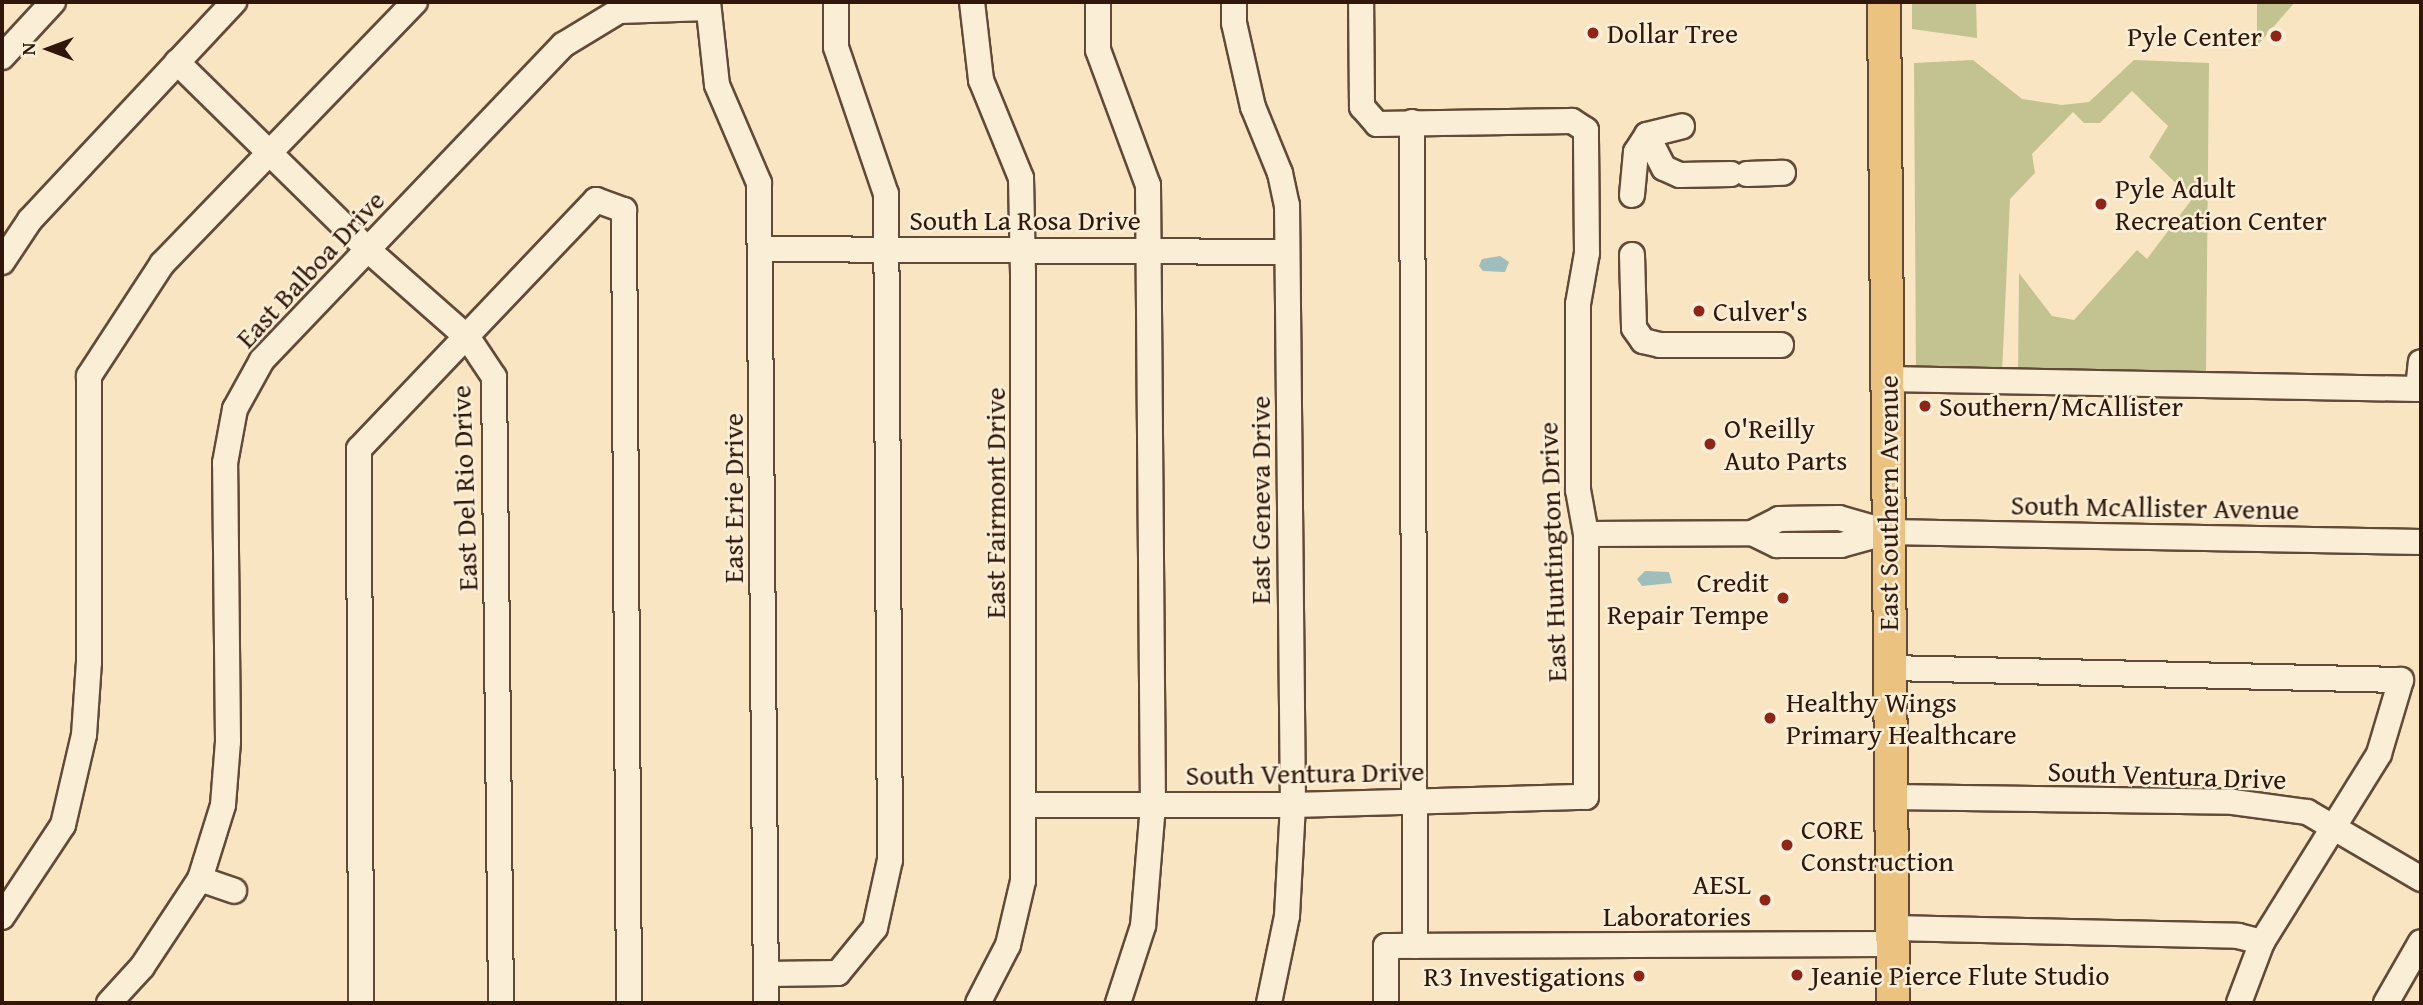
<!DOCTYPE html>
<html>
<head>
<meta charset="utf-8">
<style>
	body { margin:0 }
	#map { position:relative; width:2423px; height:1005px; overflow:hidden; background:#f9e5c2; font-family:"Gentium Book Plus",serif }
	div>[style] { position:absolute }
	[style*='--x'] { left:calc(var(--x)*1px); top:calc(var(--y)*1px); width:calc(var(--w)*1px); rotate:calc(var(--a)*1deg) }
	.green>* { inset:0; background:#c2c390 }
	.water>* { inset:0; background:#9fbdba }
	.roads { filter:drop-shadow(2px 0 #624a38) drop-shadow(-2px 0 #624a38) drop-shadow(0 2px #624a38) drop-shadow(0 -2px #624a38) }
	.minor>* { height:24px; margin:-12px; padding:0 12px; transform-origin:12px; border-radius:12px; background:#fbeed7 }
	.major>* { height:32px; margin:-16px; padding:0 16px; transform-origin:16px; border-radius:16px; background:#ecc281 }
	.dots>* { width:19px; height:19px; translate:-50% -50%; box-sizing:border-box; border:4px solid #fbeed7; border-radius:50% }
	span { translate:-50% -50%; white-space:nowrap; text-align:center; line-height:1.15; -webkit-text-stroke:5px #fbeed7; paint-order:stroke }
	.poi-label { font-size:28px; color:#30170a }
	.left { translate:0 -50%; text-align:left }
	.right { translate:-100% -50%; text-align:right }
	.street-label { font-size:28px; color:#30170a }
	.frame { position:absolute; inset:0; border:4px solid #30170a; pointer-events:none }
	.north { position:absolute; left:14px; top:14px; width:70px; height:70px; -webkit-text-stroke:5px #fbeed7; paint-order:stroke; rotate:270deg; font-size:19px; font-weight:700; line-height:28px; text-align:center; color:#30170a }
	.north::after { content:''; display:block; margin:auto; width:24px; height:32px; background:#30170a; clip-path:polygon(50% 0,100% 100%,50% 72%,0 100%) }
</style>
</head>
<body>
<div id="map">
	<div class="green">
		<div style="clip-path:polygon(1912px 2px,1976px 2px,1977px 38px,1912px 29px)"></div>
		<div style="clip-path:polygon(2257px 2px,2295px 2px,2257px 46px)"></div>
		<div style="clip-path:polygon(1973px 60px,2022px 99px,2062px 105px,2089px 102px,2134px 60px,2209px 63px,2206px 371px,2018px 375px,2019px 273px,2052px 316px,2074px 320px,2137px 250px,2147px 259px,2192px 199px,2149px 157px,2168px 126px,2132px 91px,2100px 123px,2084px 123px,2073px 112px,2032px 154px,2035px 173px,2010px 199px,2002px 373px,1916px 372px,1914px 63px)"></div>
	</div>
	<div class="water">
		<div style="clip-path:polygon(1500px 256px,1509px 262px,1505px 272px,1483px 271px,1479px 266px,1482px 259px)"></div>
		<div style="clip-path:polygon(1645px 571px,1669px 572px,1672px 583px,1642px 586px,1637px 579px)"></div>
	</div>
	<div class="roads">
		<div class="minor">
			<div style="--x:708;--y:2;--w:83;--a:83.8"></div>
			<div style="--x:717;--y:85;--w:107;--a:66.8"></div>
			<div style="--x:759;--y:183;--w:820;--a:89.51"></div>
			<div style="--x:972;--y:2;--w:79;--a:83.4"></div>
			<div style="--x:981;--y:80;--w:106;--a:67.8"></div>
			<div style="--x:1021;--y:178;--w:97;--a:88.8"></div>
			<div style="--x:1023;--y:275;--w:606;--a:90"></div>
			<div style="--x:1023;--y:881;--w:66;--a:103.2"></div>
			<div style="--x:1008;--y:945;--w:65;--a:117.3"></div>
			<div style="--x:1098;--y:2;--w:48;--a:90"></div>
			<div style="--x:1098;--y:50;--w:144;--a:69.7"></div>
			<div style="--x:1148;--y:185;--w:620;--a:89.54"></div>
			<div style="--x:1153;--y:805;--w:121;--a:94.7"></div>
			<div style="--x:1143;--y:926;--w:81;--a:108"></div>
			<div style="--x:1234;--y:2;--w:21;--a:90"></div>
			<div style="--x:1234;--y:23;--w:86;--a:77.3"></div>
			<div style="--x:1253;--y:107;--w:71;--a:67.8"></div>
			<div style="--x:1280;--y:173;--w:33;--a:78"></div>
			<div style="--x:1287;--y:205;--w:600;--a:89.43"></div>
			<div style="--x:1293;--y:805;--w:111;--a:93.1"></div>
			<div style="--x:1287;--y:916;--w:89;--a:101.7"></div>
			<div style="--x:2;--y:57;--w:75;--a:-47.2"></div>
			<div style="--x:177;--y:62;--w:267;--a:44.5"></div>
			<div style="--x:367;--y:249;--w:135;--a:41.4"></div>
			<div style="--x:468;--y:338;--w:47;--a:56.3"></div>
			<div style="--x:494;--y:377;--w:626;--a:89.36"></div>
			<div style="--x:1412;--y:122;--w:824;--a:89.79"></div>
			<div style="--x:1647;--y:135;--w:37;--a:63"></div>
			<div style="--x:1664;--y:168;--w:17;--a:24"></div>
			<div style="--x:1680;--y:175;--w:51;--a:-1.1"></div>
			<div style="--x:1747;--y:174;--w:36;--a:-2"></div>
			<div style="--x:1632;--y:195;--w:43;--a:-84.7"></div>
			<div style="--x:1636;--y:152;--w:20;--a:-57"></div>
			<div style="--x:1647;--y:135;--w:36;--a:-14"></div>
			<div style="--x:762;--y:249;--w:525;--a:0.33"></div>
			<div style="--x:1632;--y:255;--w:73;--a:88.4"></div>
			<div style="--x:1634;--y:328;--w:16;--a:55"></div>
			<div style="--x:1643;--y:341;--w:17;--a:13"></div>
			<div style="--x:1660;--y:345;--w:121;--a:0"></div>
			<div style="--x:2;--y:262;--w:50;--a:-56.3"></div>
			<div style="--x:30;--y:220;--w:299;--a:-46.9"></div>
			<div style="--x:1887;--y:379;--w:531;--a:1.08"></div>
			<div style="--x:2418;--y:389;--w:27;--a:-84"></div>
			<div style="--x:1752;--y:533;--w:30;--a:-27"></div>
			<div style="--x:1779;--y:519;--w:60;--a:-1"></div>
			<div style="--x:1839;--y:518;--w:51;--a:15.9"></div>
			<div style="--x:1888;--y:532;--w:533;--a:1.07"></div>
			<div style="--x:1586;--y:534;--w:166;--a:-0.3"></div>
			<div style="--x:1752;--y:533;--w:28;--a:26"></div>
			<div style="--x:1777;--y:545;--w:64;--a:0"></div>
			<div style="--x:1841;--y:545;--w:49;--a:-15.5"></div>
			<div style="--x:1890;--y:668;--w:511;--a:1.35"></div>
			<div style="--x:2401;--y:680;--w:77;--a:106.6"></div>
			<div style="--x:2379;--y:754;--w:221;--a:121.9"></div>
			<div style="--x:2262;--y:942;--w:65;--a:110.7"></div>
			<div style="--x:1891;--y:797;--w:342;--a:0.8"></div>
			<div style="--x:2233;--y:802;--w:75;--a:7.7"></div>
			<div style="--x:2307;--y:812;--w:132;--a:30.4"></div>
			<div style="--x:1026;--y:805;--w:267;--a:0"></div>
			<div style="--x:1293;--y:805;--w:293;--a:-1.6"></div>
			<div style="--x:1586;--y:797;--w:263;--a:-90"></div>
			<div style="--x:1586;--y:534;--w:45;--a:-100.3"></div>
			<div style="--x:1578;--y:490;--w:186;--a:-90"></div>
			<div style="--x:1578;--y:304;--w:52;--a:-80"></div>
			<div style="--x:1587;--y:253;--w:123;--a:-90.5"></div>
			<div style="--x:1586;--y:130;--w:17;--a:-147"></div>
			<div style="--x:1572;--y:121;--w:195;--a:179.1"></div>
			<div style="--x:1377;--y:124;--w:23;--a:-131"></div>
			<div style="--x:1362;--y:107;--w:105;--a:-90.5"></div>
			<div style="--x:200;--y:879;--w:36;--a:19"></div>
			<div style="--x:2;--y:917;--w:110;--a:-56.5"></div>
			<div style="--x:63;--y:825;--w:92;--a:-76.9"></div>
			<div style="--x:84;--y:735;--w:73;--a:-86.1"></div>
			<div style="--x:89;--y:662;--w:286;--a:-90"></div>
			<div style="--x:89;--y:376;--w:134;--a:-56.9"></div>
			<div style="--x:162;--y:264;--w:364;--a:-46"></div>
			<div style="--x:1892;--y:928;--w:346;--a:1.3"></div>
			<div style="--x:2238;--y:936;--w:25;--a:14"></div>
			<div style="--x:766;--y:974;--w:72;--a:-0.8"></div>
			<div style="--x:838;--y:973;--w:58;--a:-50.6"></div>
			<div style="--x:875;--y:928;--w:70;--a:-77.6"></div>
			<div style="--x:890;--y:860;--w:666;--a:-90.34"></div>
			<div style="--x:886;--y:194;--w:155;--a:-108.8"></div>
			<div style="--x:836;--y:47;--w:45;--a:-90"></div>
			<div style="--x:109;--y:1003;--w:49;--a:-47.5"></div>
			<div style="--x:142;--y:967;--w:105;--a:-56.6"></div>
			<div style="--x:200;--y:879;--w:77;--a:-72.7"></div>
			<div style="--x:223;--y:805;--w:64;--a:-85.5"></div>
			<div style="--x:228;--y:741;--w:278;--a:-90.6"></div>
			<div style="--x:225;--y:463;--w:55;--a:-79.5"></div>
			<div style="--x:235;--y:409;--w:56;--a:-61.1"></div>
			<div style="--x:262;--y:360;--w:436;--a:-46.3"></div>
			<div style="--x:563;--y:45;--w:66;--a:-31.3"></div>
			<div style="--x:619;--y:11;--w:89;--a:-1.9"></div>
			<div style="--x:361;--y:1003;--w:554;--a:-90.21"></div>
			<div style="--x:359;--y:449;--w:344;--a:-46.4"></div>
			<div style="--x:596;--y:200;--w:30;--a:20"></div>
			<div style="--x:624;--y:210;--w:793;--a:89.64"></div>
			<div style="--x:1386;--y:1003;--w:57;--a:-90"></div>
			<div style="--x:1386;--y:946;--w:506;--a:-0.23"></div>
			<div style="--x:2386;--y:1003;--w:70;--a:-60.2"></div>
		</div>
		<div class="major">
			<div style="--x:1884;--y:2;--w:1001;--a:89.48"></div>
		</div>
	</div>
	<div class="dots">
		<div style="left:1593px;top:33px;background:#8f2418"></div>
		<div style="left:2276px;top:36px;background:#8f2418"></div>
		<div style="left:2101px;top:204px;background:#8f2418"></div>
		<div style="left:1699px;top:311px;background:#8f2418"></div>
		<div style="left:1925px;top:406px;background:#8f2418"></div>
		<div style="left:1710px;top:444px;background:#8f2418"></div>
		<div style="left:1783px;top:598px;background:#8f2418"></div>
		<div style="left:1770px;top:718px;background:#8f2418"></div>
		<div style="left:1787px;top:845px;background:#8f2418"></div>
		<div style="left:1765px;top:900px;background:#8f2418"></div>
		<div style="left:1797px;top:975px;background:#8f2418"></div>
		<div style="left:1639px;top:976px;background:#8f2418"></div>
	</div>
	<div class="poi-label">
		<span class="left" style="left:1607px;top:33px">Dollar Tree</span>
		<span class="right" style="left:2262px;top:36px">Pyle Center</span>
		<span class="left" style="left:2115px;top:204px">Pyle Adult<br>Recreation Center</span>
		<span class="left" style="left:1713px;top:311px">Culver's</span>
		<span class="left" style="left:1939px;top:406px">Southern/McAllister</span>
		<span class="left" style="left:1724px;top:444px">O'Reilly<br>Auto Parts</span>
		<span class="right" style="left:1769px;top:598px">Credit<br>Repair Tempe</span>
		<span class="left" style="left:1786px;top:718px">Healthy Wings<br>Primary Healthcare</span>
		<span class="left" style="left:1801px;top:845px">CORE<br>Construction</span>
		<span class="right" style="left:1751px;top:900px">AESL<br>Laboratories</span>
		<span class="left" style="left:1811px;top:975px">Jeanie Pierce Flute Studio</span>
		<span class="right" style="left:1625px;top:976px">R3 Investigations</span>
	</div>
	<div class="street-label">
		<span style="left:1025px;top:220px">South La Rosa Drive</span>
		<span style="left:310px;top:269px;rotate:-47deg">East Balboa Drive</span>
		<span style="left:464px;top:488px;rotate:-92deg">East Del Rio Drive</span>
		<span style="left:733px;top:498px;rotate:-90deg">East Erie Drive</span>
		<span style="left:1260px;top:500px;rotate:-90deg">East Geneva Drive</span>
		<span style="left:995px;top:503px;rotate:-90deg">East Fairmont Drive</span>
		<span style="left:1888px;top:503px;rotate:-90deg">East Southern Avenue</span>
		<span style="left:2155px;top:507px;rotate:1deg">South McAllister Avenue</span>
		<span style="left:1552px;top:552px;rotate:-92deg">East Huntington Drive</span>
		<span style="left:1305px;top:773px;rotate:-1deg">South Ventura Drive</span>
		<span style="left:2167px;top:775px;rotate:2deg">South Ventura Drive</span>
	</div>
	<div class="frame"></div>
	<div class="north">N</div>
</div>
</body>
</html>
